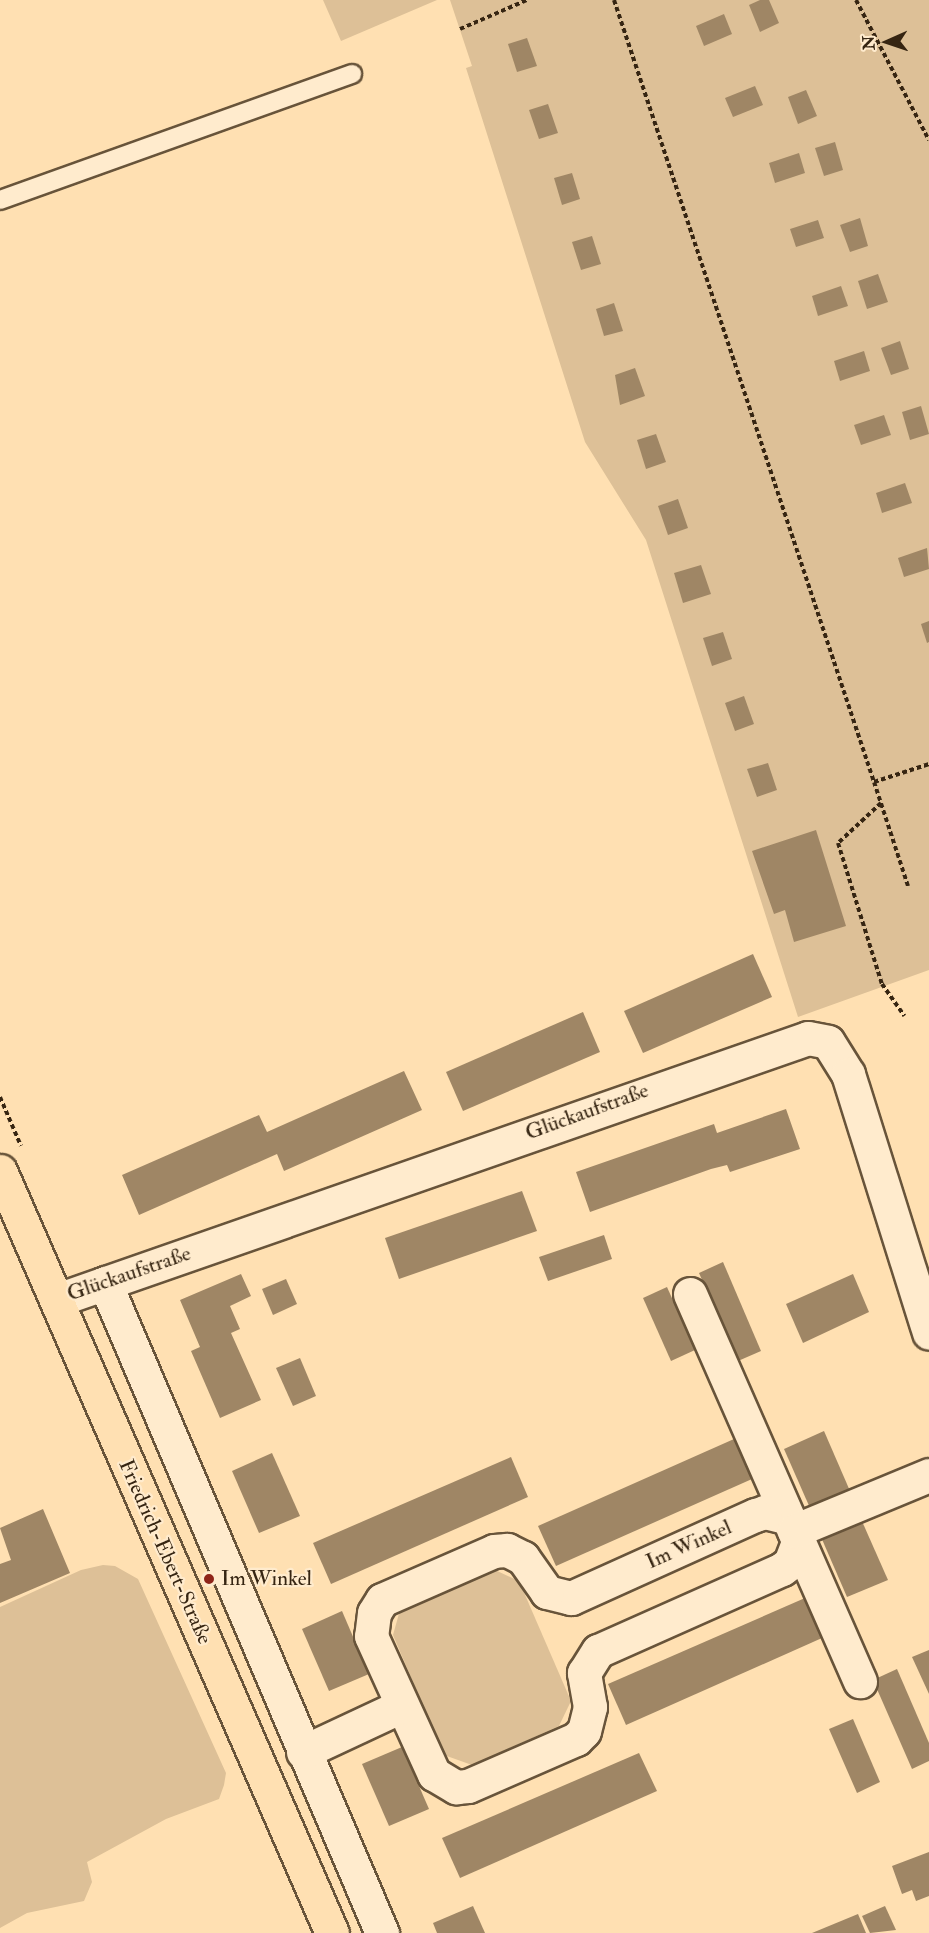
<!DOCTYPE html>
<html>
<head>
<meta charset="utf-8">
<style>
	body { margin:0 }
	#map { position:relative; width:929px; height:1933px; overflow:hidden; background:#ffe0b2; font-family:"IM FELL Double Pica",serif }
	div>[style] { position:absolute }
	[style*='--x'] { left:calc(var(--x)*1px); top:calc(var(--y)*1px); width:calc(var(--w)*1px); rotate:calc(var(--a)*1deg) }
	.green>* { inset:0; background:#ddc097 }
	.building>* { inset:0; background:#9f8665 }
	.path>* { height:4px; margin-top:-2px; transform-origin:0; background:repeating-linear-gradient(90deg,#362512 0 4.5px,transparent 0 7.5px) }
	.roads { filter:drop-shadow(2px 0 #68543a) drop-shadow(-2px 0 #68543a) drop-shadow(0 2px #68543a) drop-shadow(0 -2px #68543a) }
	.service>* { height:18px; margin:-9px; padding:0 9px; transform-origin:9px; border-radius:9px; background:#ffebcd }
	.minor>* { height:33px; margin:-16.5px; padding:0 16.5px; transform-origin:16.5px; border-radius:16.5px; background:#ffebcd }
	.primary>* { height:33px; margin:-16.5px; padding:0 16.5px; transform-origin:16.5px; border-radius:16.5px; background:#ffe0b2 }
	.dots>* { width:16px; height:16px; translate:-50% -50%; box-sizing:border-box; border:3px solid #ffebcd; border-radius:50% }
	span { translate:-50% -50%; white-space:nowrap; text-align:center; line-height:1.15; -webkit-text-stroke:4.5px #ffebcd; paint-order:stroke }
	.street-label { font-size:21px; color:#362512 }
	.poi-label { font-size:21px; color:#362512 }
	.left { translate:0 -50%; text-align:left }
	.north { position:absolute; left:857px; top:12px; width:60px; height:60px; -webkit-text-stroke:4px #ffebcd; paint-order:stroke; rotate:267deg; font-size:16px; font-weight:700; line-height:24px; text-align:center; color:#362512 }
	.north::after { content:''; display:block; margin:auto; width:21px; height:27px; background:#362512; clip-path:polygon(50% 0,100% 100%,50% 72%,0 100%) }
</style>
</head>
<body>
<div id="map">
	<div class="green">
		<div style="clip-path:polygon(323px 0,437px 0,341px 41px)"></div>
		<div style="clip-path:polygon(450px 0,929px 0,929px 970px,798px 1017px,646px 540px,585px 442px,466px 68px,472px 66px)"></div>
		<div style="clip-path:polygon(103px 1565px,115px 1566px,138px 1579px,226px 1773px,224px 1785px,219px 1799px,166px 1819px,87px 1862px,92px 1882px,84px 1901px,27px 1913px,0 1928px,0 1607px,81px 1570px)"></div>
		<div style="clip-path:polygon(495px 1570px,519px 1581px,571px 1701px,559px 1726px,472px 1765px,444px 1755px,393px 1635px,400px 1610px)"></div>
	</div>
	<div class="building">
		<div style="clip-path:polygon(760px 0,769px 0,779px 23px,760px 32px,749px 5px)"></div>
		<div style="clip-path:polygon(724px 14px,732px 34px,704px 46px,696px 26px)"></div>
		<div style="clip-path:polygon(527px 38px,537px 66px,517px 72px,508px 44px)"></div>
		<div style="clip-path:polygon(755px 86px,763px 105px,733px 117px,725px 98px)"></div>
		<div style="clip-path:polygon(806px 90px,817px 116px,798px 124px,788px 97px)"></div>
		<div style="clip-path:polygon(548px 104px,558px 133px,539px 139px,529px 110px)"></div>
		<div style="clip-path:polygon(835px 142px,843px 170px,824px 176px,815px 148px)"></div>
		<div style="clip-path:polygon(799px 153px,805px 173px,775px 183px,769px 163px)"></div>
		<div style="clip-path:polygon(572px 173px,580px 199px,562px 205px,554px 178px)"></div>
		<div style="clip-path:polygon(860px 218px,868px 246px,850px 252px,840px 225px)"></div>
		<div style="clip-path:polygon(818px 220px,824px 238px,796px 247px,790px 229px)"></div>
		<div style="clip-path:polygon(592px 236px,601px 264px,581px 270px,572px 242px)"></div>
		<div style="clip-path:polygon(878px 274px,888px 302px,867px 309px,858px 281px)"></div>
		<div style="clip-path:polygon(841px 286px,848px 306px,818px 316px,812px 296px)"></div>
		<div style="clip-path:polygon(614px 303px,623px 331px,604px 336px,596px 309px)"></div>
		<div style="clip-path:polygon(900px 341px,909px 369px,891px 375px,881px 348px)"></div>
		<div style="clip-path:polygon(864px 351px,870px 371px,840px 381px,834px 361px)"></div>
		<div style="clip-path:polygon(635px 368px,645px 396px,620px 405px,615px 375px)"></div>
		<div style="clip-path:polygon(921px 406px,929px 434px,910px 440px,902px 412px)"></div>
		<div style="clip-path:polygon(884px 415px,891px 435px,861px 445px,854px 425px)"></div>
		<div style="clip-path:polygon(656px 434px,666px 462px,646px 469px,637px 440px)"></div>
		<div style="clip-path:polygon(905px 483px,912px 503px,882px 513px,876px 493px)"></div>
		<div style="clip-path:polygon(678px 499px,688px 528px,668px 535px,658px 506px)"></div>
		<div style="clip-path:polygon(927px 548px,929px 569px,904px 577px,898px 558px)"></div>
		<div style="clip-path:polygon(701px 565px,711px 594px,683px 603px,674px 573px)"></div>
		<div style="clip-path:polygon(929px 621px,929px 642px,927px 643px,921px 624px)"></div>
		<div style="clip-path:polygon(723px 632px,732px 659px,712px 666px,703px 638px)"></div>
		<div style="clip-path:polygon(744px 696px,754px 724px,735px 731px,725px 703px)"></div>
		<div style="clip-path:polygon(768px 763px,777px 790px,757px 797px,747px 769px)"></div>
		<div style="clip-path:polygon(816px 830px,846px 926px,794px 942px,785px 910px,774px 914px,752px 851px)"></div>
		<div style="clip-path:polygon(753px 954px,772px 997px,643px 1053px,624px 1011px)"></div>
		<div style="clip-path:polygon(583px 1012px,600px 1052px,463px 1111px,446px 1072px)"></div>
		<div style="clip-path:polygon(404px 1071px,422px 1110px,284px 1171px,277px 1154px,139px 1215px,122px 1175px,259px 1115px,267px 1132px)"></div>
		<div style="clip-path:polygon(786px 1109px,800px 1149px,730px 1172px,727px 1165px,711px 1169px,590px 1212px,576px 1172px,714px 1124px,717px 1133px)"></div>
		<div style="clip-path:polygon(522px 1191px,537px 1231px,399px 1279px,385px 1238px)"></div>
		<div style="clip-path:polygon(604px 1235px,612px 1259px,548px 1281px,539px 1257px)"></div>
		<div style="clip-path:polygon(723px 1262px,761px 1351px,738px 1361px,699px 1273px)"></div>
		<div style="clip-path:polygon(241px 1274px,251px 1296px,230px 1306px,240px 1329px,231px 1333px,261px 1400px,220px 1418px,191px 1351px,200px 1347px,180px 1300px)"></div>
		<div style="clip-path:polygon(853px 1274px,869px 1312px,803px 1343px,786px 1304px)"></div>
		<div style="clip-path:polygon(286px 1279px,297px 1304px,273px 1315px,262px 1289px)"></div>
		<div style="clip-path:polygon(667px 1287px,695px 1350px,671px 1361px,643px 1298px)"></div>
		<div style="clip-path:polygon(300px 1358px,316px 1396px,293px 1406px,276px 1368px)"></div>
		<div style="clip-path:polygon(824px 1431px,850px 1491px,810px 1508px,784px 1449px)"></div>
		<div style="clip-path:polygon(734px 1439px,752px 1479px,556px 1566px,538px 1526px)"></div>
		<div style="clip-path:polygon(272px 1453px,300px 1516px,259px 1533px,232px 1471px)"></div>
		<div style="clip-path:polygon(511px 1457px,528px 1497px,331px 1584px,313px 1543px)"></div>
		<div style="clip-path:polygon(43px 1509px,70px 1573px,0 1603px,0 1564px,11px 1560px,0 1528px)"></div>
		<div style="clip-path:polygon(861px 1519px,888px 1580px,847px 1597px,821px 1537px)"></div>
		<div style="clip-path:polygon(805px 1598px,822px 1638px,626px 1725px,608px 1684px)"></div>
		<div style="clip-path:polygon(342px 1611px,369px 1674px,329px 1691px,302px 1629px)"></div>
		<div style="clip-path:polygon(929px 1650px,929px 1694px,912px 1657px)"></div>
		<div style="clip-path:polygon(897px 1669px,929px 1743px,929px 1761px,912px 1769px,873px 1680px)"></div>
		<div style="clip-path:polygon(853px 1719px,880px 1782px,857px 1793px,829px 1729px)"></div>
		<div style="clip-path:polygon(402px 1747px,429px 1809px,389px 1826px,362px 1764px)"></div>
		<div style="clip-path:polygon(639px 1753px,657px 1791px,460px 1878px,442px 1838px)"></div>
		<div style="clip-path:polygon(929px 1852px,929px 1896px,916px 1901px,912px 1890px,902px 1894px,892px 1866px)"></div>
		<div style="clip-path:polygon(473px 1906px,485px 1933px,437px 1933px,433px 1923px)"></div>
		<div style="clip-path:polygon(885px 1906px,896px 1930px,870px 1933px,862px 1916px)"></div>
		<div style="clip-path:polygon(858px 1914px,866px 1933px,812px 1933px)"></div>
	</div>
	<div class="path">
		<div style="--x:614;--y:0;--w:824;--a:71.61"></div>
		<div style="--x:856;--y:0;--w:158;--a:62.5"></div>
		<div style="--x:460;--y:29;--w:73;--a:-23.4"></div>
		<div style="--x:881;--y:803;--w:59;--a:137.1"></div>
		<div style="--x:838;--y:843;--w:148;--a:72.7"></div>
		<div style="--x:882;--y:984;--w:39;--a:55"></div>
		<div style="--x:908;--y:886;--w:109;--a:-108.1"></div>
		<div style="--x:874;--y:782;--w:58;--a:-18.1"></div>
		<div style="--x:0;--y:1097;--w:53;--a:66.8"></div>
	</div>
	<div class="roads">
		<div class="service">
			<div style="--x:0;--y:200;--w:374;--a:-19.7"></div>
		</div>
		<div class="minor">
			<div style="--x:105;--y:1283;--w:707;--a:66.92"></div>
			<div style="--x:690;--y:1294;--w:423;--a:66.3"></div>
			<div style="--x:57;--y:1300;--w:795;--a:-19.23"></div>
			<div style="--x:808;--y:1038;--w:20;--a:11"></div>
			<div style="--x:828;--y:1042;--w:38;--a:58"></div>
			<div style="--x:848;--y:1074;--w:271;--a:72.6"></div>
			<div style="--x:785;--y:1517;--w:21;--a:-166"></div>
			<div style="--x:765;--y:1512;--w:10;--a:163"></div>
			<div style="--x:755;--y:1515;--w:202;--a:155.7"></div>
			<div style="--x:571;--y:1598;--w:25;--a:-166"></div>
			<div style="--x:547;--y:1592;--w:42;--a:-125.2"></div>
			<div style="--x:523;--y:1558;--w:18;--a:-153"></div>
			<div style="--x:507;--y:1550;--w:13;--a:176"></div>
			<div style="--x:494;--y:1551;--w:122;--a:156.4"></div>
			<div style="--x:382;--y:1600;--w:15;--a:122"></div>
			<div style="--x:374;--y:1613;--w:23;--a:97"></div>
			<div style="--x:371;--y:1636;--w:152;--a:65.5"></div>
			<div style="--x:434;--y:1774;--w:26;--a:31"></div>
			<div style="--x:456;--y:1787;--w:12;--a:-5"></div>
			<div style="--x:468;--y:1786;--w:118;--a:-23.5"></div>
			<div style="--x:576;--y:1739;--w:11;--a:-45"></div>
			<div style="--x:584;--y:1731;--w:25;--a:-76"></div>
			<div style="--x:590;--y:1707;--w:35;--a:-100"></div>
			<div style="--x:584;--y:1673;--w:26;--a:-58"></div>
			<div style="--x:598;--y:1651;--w:201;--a:-24"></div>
			<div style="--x:782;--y:1569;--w:10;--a:-37"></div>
			<div style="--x:790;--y:1563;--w:19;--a:-69"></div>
			<div style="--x:794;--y:1531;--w:146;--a:-22.5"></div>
			<div style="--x:303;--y:1752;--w:108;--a:-25.1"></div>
		</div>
		<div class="primary">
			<div style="--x:0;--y:1171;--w:831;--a:66.46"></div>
		</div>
	</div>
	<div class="dots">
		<div style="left:209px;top:1579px;background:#8f2418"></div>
	</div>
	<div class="street-label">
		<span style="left:587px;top:1112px;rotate:-20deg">Glückaufstraße</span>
		<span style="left:129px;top:1274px;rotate:-19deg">Glückaufstraße</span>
		<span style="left:689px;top:1545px;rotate:-24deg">Im Winkel</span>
		<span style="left:165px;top:1552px;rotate:66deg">Friedrich-Ebert-Straße</span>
	</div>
	<div class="poi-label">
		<span class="left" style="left:221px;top:1579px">Im Winkel</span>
	</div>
	<div class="north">N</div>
</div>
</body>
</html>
